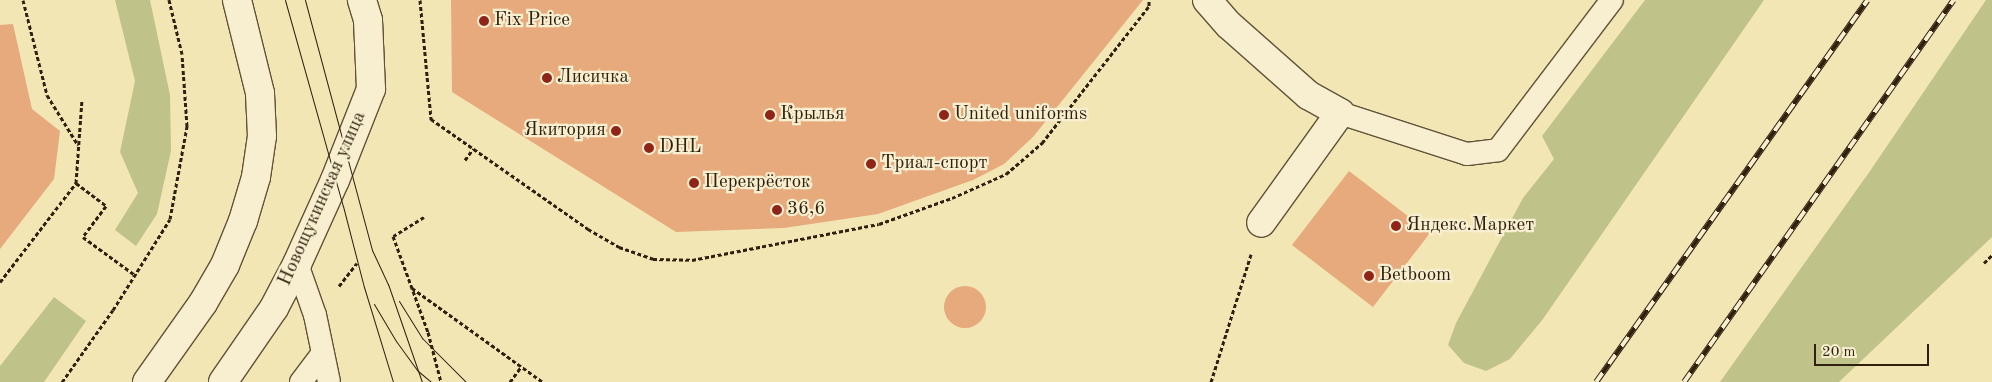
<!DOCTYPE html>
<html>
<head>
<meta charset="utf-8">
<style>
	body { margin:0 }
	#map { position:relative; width:1992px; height:382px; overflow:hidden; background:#f3e6b5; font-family:"Old Standard TT",serif }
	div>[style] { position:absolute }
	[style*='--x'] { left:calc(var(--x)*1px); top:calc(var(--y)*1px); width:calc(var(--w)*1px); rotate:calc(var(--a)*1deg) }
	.green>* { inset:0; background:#bfc38a }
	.building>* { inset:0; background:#e6aa7c }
	.round { border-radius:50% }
	.path>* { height:3px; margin-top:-1.5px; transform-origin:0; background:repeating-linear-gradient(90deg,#30200f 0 4px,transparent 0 6.5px) }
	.roads { filter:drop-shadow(1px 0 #615238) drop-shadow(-1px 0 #615238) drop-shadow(0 1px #615238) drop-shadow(0 -1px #615238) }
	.service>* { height:22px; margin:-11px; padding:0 11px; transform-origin:11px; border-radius:11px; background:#f7efcf }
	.minor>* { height:28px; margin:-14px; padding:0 14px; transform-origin:14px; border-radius:14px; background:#f7efcf }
	.secondary>* { height:28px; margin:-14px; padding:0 14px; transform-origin:14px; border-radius:14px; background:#f7efcf }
	.tram>* { height:1px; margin:-0.5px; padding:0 0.5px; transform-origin:0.5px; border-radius:0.5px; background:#30200f }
	.rail>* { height:5.5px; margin-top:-2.75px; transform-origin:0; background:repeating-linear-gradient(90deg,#f7efcf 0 11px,#30200f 0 22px); box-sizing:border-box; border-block:1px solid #30200f }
	.dots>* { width:14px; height:14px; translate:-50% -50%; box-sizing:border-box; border:2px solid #f7efcf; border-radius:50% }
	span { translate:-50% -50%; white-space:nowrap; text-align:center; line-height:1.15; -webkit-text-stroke:4.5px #f7efcf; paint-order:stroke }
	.poi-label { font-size:19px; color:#30200f }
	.left { translate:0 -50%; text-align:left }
	.right { translate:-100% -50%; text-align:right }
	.street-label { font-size:19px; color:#30200f }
	.scale { position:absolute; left:1814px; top:344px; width:115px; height:22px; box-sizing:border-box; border:2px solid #30200f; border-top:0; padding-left:6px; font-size:15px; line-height:18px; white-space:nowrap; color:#30200f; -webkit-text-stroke:4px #f7efcf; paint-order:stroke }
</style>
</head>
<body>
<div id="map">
	<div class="green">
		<div style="clip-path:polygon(115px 0,150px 0,170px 95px,171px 151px,157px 214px,136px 246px,115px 230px,138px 193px,120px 152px,135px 81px)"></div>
		<div style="clip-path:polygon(1645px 0,1764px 0,1543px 319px,1510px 359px,1486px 371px,1464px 363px,1448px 345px,1456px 323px,1523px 198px,1554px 159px,1542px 136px)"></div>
		<div style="clip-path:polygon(1986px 0,1992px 0,1992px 237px,1839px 382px,1720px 382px,1870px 171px)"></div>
		<div style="clip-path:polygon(54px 297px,86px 321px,44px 382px,0 382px,0 366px)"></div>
	</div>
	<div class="building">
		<div style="clip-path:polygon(451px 0,1143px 0,1033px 137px,1004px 164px,973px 180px,878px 214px,784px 228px,676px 232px,452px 92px)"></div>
		<div style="clip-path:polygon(13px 24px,32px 109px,60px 131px,54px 179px,0 249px,0 25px)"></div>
		<div style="clip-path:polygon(1349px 171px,1430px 233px,1373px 307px,1292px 245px)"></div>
		<div class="round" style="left:944px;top:286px;width:42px;height:42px"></div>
	</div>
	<div class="path">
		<div style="--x:23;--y:0;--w:98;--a:75.8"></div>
		<div style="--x:47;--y:95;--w:59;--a:58.2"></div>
		<div style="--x:420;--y:0;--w:120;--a:84.7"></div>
		<div style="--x:431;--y:119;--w:192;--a:35"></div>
		<div style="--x:588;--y:229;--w:36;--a:30"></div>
		<div style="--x:619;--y:247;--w:36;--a:19"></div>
		<div style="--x:653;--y:259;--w:39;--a:1"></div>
		<div style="--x:692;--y:260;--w:190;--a:-10.9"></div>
		<div style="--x:879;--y:224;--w:77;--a:-19.6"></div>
		<div style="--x:952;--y:198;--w:59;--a:-24"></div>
		<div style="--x:1006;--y:174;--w:48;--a:-40.7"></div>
		<div style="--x:1042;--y:143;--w:174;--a:-52"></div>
		<div style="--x:1149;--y:6;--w:6;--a:-90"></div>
		<div style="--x:465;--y:160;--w:14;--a:-54"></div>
		<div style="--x:76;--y:183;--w:38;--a:37"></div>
		<div style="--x:106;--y:206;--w:39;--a:127"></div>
		<div style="--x:83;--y:237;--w:64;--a:36.2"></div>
		<div style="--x:424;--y:217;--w:36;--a:148"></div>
		<div style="--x:393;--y:236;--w:102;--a:70"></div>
		<div style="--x:428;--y:332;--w:52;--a:75.4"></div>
		<div style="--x:1984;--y:263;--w:11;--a:-45"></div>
		<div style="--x:0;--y:282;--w:125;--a:-52.5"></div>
		<div style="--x:76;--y:183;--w:84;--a:-85.9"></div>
		<div style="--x:339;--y:286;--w:29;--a:-52"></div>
		<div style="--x:412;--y:288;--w:161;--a:35.7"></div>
		<div style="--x:62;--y:382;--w:88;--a:-54.7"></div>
		<div style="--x:113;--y:310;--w:107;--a:-57.9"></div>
		<div style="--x:170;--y:219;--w:95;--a:-79.6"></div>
		<div style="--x:187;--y:126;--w:72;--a:-94"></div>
		<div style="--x:182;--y:54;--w:56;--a:-103.5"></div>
		<div style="--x:510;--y:382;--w:19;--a:-54"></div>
		<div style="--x:1211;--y:382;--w:134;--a:-72.6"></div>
	</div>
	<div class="roads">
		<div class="service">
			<div style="--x:1340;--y:113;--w:133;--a:17.9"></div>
			<div style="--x:1467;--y:154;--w:31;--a:-7"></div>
			<div style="--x:1498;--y:150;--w:188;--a:-52.8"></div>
			<div style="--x:297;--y:264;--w:54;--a:70.6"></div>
			<div style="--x:315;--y:315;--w:68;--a:78.2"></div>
			<div style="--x:301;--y:382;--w:36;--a:-53"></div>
		</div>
		<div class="minor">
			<div style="--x:1207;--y:0;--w:33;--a:49"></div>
			<div style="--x:1229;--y:25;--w:106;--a:41.5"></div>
			<div style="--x:1308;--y:95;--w:37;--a:29"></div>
			<div style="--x:1340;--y:113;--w:135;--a:125.7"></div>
		</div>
		<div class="secondary">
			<div style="--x:147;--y:382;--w:97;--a:-54.7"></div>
			<div style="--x:203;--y:303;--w:44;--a:-59.9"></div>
			<div style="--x:225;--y:265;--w:48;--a:-67.8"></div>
			<div style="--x:243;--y:221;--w:46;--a:-73.5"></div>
			<div style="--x:256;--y:177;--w:41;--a:-81.7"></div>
			<div style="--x:262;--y:136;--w:43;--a:-92.7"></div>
			<div style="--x:260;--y:93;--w:96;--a:-103.9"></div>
			<div style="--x:223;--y:382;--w:90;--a:-55.4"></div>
			<div style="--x:274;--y:308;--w:50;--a:-62.4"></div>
			<div style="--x:297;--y:264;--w:92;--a:-65.7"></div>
			<div style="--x:335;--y:180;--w:98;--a:-68.4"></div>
			<div style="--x:371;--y:89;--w:69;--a:-92.5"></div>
			<div style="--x:368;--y:20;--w:21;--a:-107"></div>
		</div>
	</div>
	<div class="tram">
		<div style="--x:285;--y:0;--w:214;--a:74.3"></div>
		<div style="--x:343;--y:206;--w:84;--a:75.5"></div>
		<div style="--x:364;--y:287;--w:99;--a:73"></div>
		<div style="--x:305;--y:0;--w:259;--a:75"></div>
		<div style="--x:372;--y:250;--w:38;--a:65"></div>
		<div style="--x:388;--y:284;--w:104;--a:70.9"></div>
		<div style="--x:399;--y:301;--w:44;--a:58.1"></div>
		<div style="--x:422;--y:338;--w:62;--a:45"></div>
		<div style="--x:374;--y:304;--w:43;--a:59.3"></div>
		<div style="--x:396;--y:341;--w:37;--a:54"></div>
		<div style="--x:418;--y:371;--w:17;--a:40"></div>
	</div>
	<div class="rail">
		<div style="--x:1596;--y:382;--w:468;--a:-54.6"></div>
		<div style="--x:1684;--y:382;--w:467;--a:-54.8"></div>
	</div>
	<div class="dots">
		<div style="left:484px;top:21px;background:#8f2418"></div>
		<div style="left:547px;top:78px;background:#8f2418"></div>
		<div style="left:770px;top:115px;background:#8f2418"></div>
		<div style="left:944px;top:115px;background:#8f2418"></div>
		<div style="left:616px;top:131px;background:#8f2418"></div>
		<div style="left:649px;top:148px;background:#8f2418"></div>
		<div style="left:871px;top:164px;background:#8f2418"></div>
		<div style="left:694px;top:183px;background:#8f2418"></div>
		<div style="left:777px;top:210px;background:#8f2418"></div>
		<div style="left:1396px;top:226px;background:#8f2418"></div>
		<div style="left:1369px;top:276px;background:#8f2418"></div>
	</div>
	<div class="poi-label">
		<span class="left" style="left:494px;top:21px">Fix Price</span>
		<span class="left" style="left:557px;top:78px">Лисичка</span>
		<span class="left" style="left:780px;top:115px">Крылья</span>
		<span class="left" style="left:954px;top:115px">United uniforms</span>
		<span class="right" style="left:606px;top:131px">Якитория</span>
		<span class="left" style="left:659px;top:148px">DHL</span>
		<span class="left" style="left:881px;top:164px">Триал-спорт</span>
		<span class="left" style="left:704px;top:183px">Перекрёсток</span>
		<span class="left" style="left:787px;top:210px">36,6</span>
		<span class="left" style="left:1406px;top:226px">Яндекс.Маркет</span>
		<span class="left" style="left:1379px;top:276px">Betboom</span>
	</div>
	<div class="street-label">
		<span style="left:323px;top:199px;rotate:-66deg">Новощукинская улица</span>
	</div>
	<div class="scale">20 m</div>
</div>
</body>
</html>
